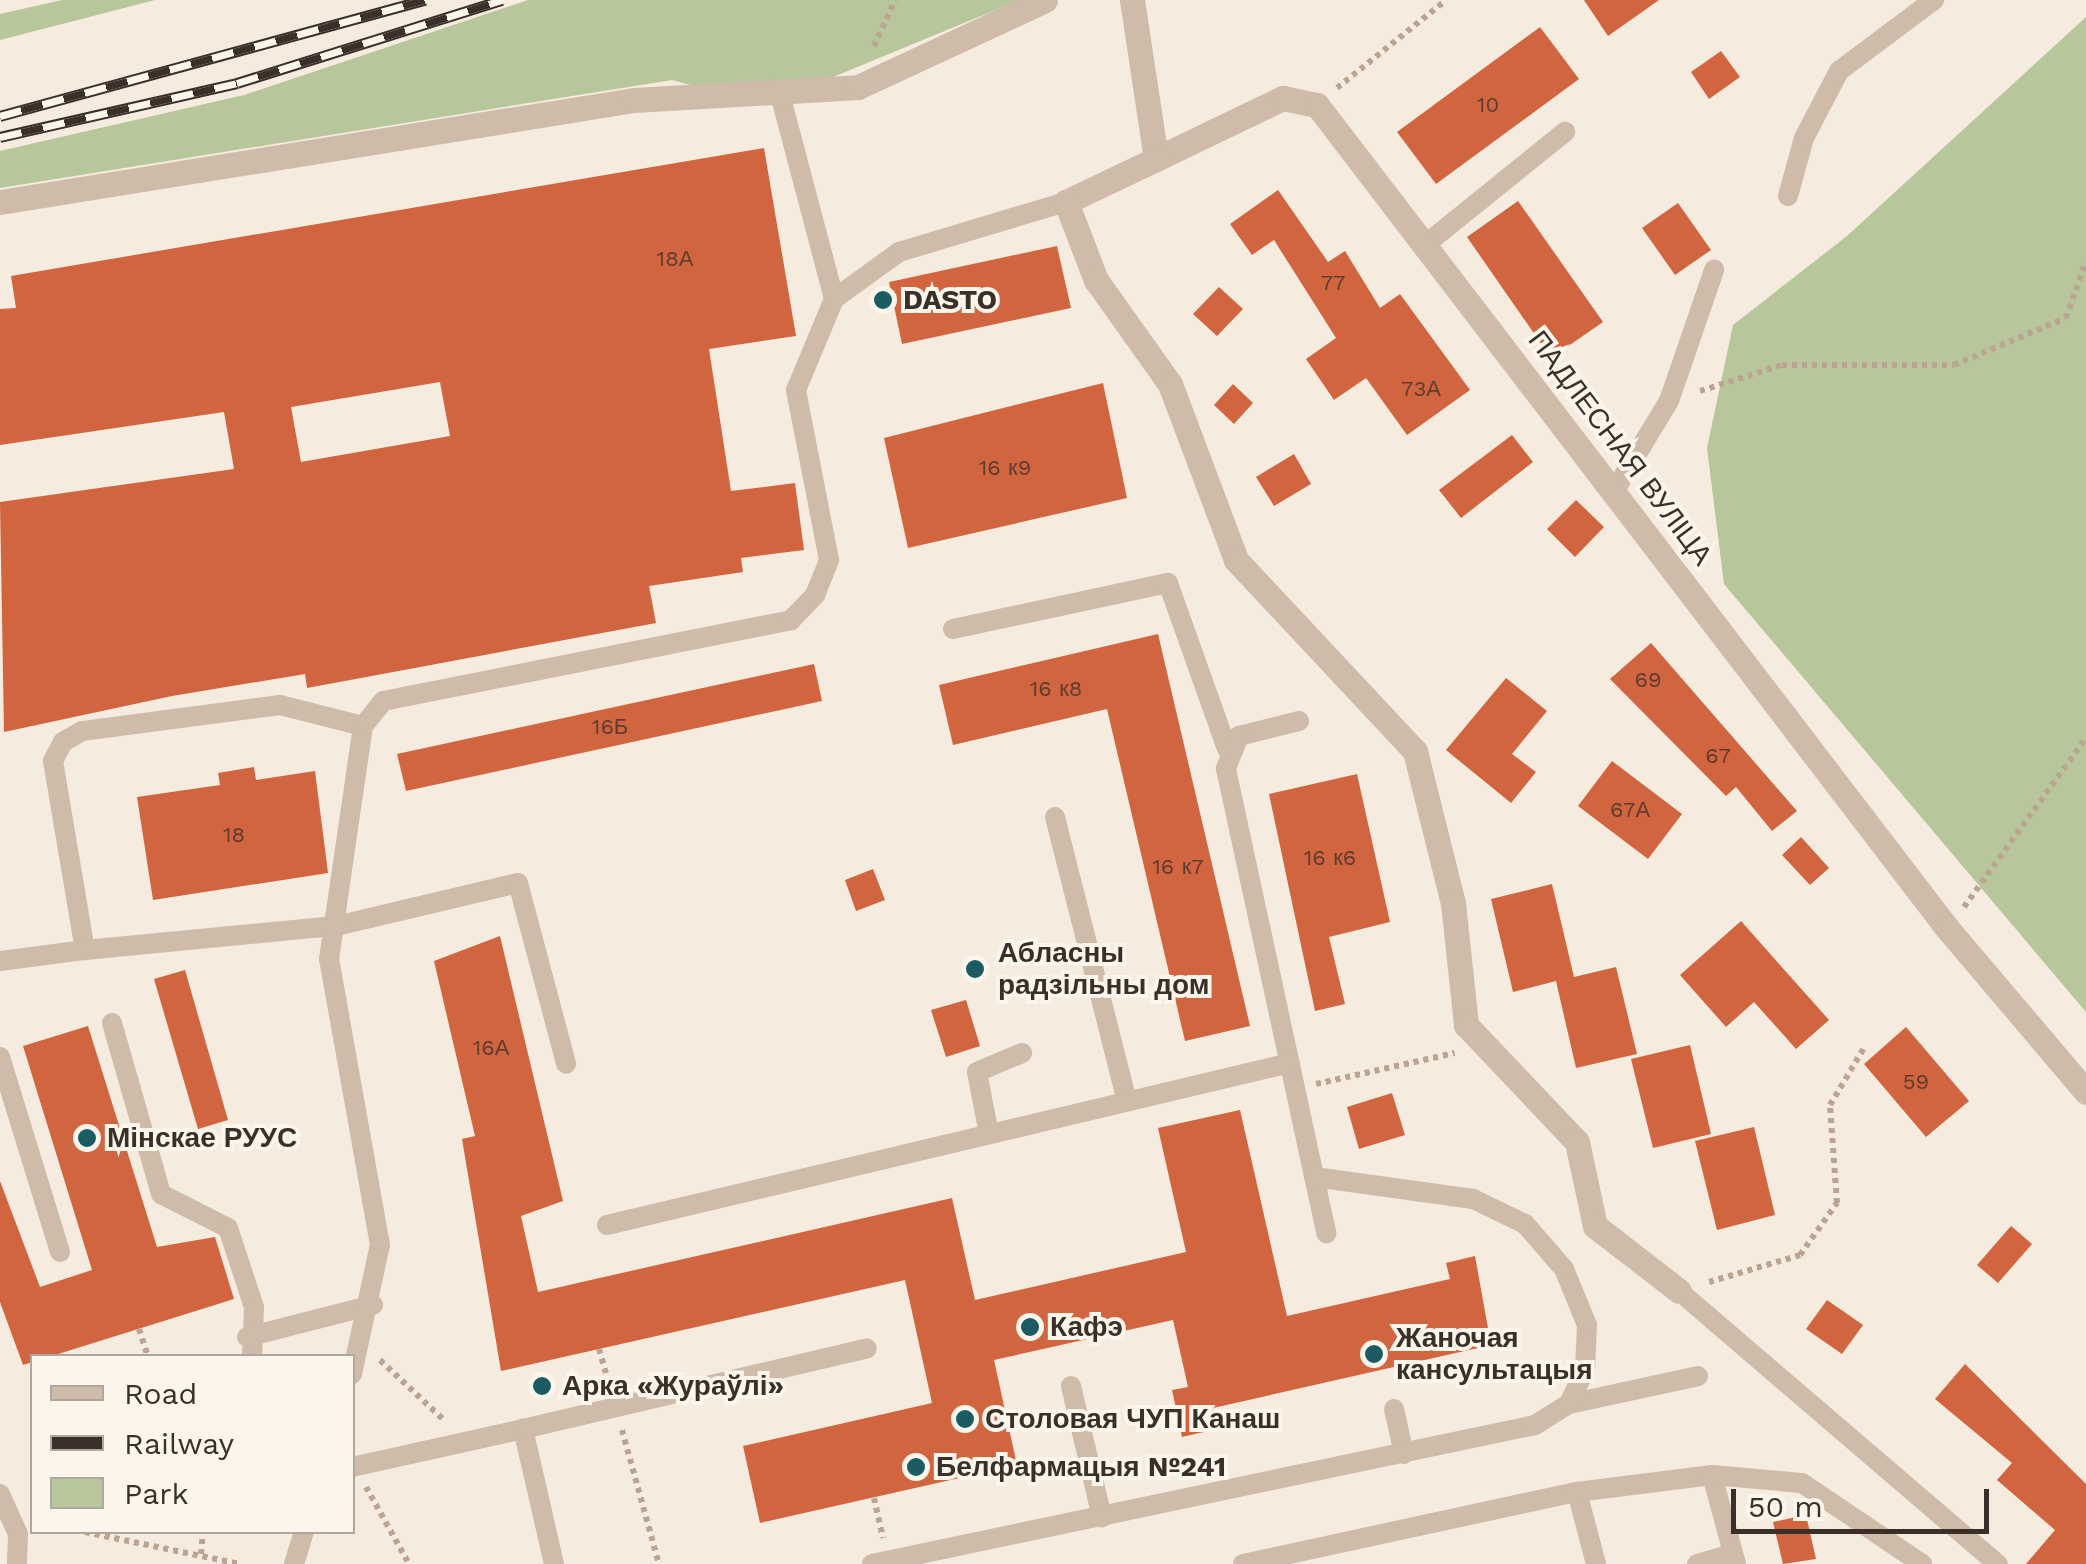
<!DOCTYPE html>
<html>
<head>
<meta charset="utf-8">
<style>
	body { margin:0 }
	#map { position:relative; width:2086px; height:1564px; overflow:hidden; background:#f5ebde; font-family:"Work Sans",sans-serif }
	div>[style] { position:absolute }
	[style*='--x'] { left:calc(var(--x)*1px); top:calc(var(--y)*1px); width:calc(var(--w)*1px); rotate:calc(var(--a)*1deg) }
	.green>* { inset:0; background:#b8c69c }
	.building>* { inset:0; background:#d16540 }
	.path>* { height:6px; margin-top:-3px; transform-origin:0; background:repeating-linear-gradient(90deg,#bba492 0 5px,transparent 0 10px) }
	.lane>* { height:20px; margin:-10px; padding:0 10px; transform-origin:10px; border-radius:10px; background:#cfbba9 }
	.street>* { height:25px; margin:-12.5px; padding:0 12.5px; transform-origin:12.5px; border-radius:12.5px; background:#cfbba9 }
	.rail>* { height:11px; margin-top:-5.5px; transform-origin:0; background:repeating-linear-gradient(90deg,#fcf5ec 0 22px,#3b2f29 0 44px); box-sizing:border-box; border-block:2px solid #3b2f29 }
	.dots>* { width:28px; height:28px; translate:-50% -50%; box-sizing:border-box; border:5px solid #fcf5ec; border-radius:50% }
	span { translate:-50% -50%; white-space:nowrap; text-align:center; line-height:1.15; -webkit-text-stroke:8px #fcf5ec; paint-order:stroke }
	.number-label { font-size:22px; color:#603c2f }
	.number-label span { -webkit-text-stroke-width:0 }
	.poi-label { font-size:28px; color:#3b2f29; font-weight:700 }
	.left { translate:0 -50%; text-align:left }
	.street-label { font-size:28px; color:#3b2f29 }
	.legend { position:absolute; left:30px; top:1354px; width:325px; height:180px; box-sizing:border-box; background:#fcf5ec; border:2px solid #afa69e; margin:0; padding:12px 18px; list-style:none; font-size:30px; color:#3b2f29 }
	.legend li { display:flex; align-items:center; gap:20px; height:50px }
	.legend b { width:50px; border:2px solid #afa69e }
	.scale { position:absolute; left:1731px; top:1489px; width:258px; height:45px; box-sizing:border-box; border:5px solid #3b2f29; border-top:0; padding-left:12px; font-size:30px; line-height:35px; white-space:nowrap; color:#3b2f29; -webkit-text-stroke:8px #fcf5ec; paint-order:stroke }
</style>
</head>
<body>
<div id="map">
	<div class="green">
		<div style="clip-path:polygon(62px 0,155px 0,0 40px,0 14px)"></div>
		<div style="clip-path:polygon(528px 0,1020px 0,816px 84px,713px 91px,672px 80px,0 188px,0 151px,244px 95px)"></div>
		<div style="clip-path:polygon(2086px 17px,2086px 1012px,1724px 584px,1707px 448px,1733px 325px,1847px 236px)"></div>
	</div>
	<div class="building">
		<div style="clip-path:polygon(1584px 0,1659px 0,1608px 36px)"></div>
		<div style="clip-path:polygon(1540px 27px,1579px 79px,1436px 184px,1397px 132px)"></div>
		<div style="clip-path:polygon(1721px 51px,1740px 77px,1709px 99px,1691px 72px)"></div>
		<div style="clip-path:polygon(evenodd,764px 148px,796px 336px,709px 349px,731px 491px,795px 483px,804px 550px,741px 558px,743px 572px,649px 586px,656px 623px,307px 688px,305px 674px,172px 696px,4px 732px,0 502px,234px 469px,224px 412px,0 445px,0 309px,16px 308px,11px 276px,764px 148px,440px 382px,450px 436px,301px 462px,291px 407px,440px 382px)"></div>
		<div style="clip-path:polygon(1278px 190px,1328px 262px,1345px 251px,1380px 308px,1400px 294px,1470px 390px,1407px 435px,1366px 378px,1334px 400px,1306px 359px,1336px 338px,1274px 240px,1252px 255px,1230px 224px)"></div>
		<div style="clip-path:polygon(1518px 201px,1603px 322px,1551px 358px,1467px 237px)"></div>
		<div style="clip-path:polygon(1678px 203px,1711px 250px,1675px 275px,1642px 228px)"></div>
		<div style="clip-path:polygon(1057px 246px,1071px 308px,902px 344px,889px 282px)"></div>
		<div style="clip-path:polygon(1219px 287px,1243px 309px,1217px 336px,1193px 314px)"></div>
		<div style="clip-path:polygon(1103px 383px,1127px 498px,908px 548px,884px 438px)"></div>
		<div style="clip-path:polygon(1233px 384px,1253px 403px,1234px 424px,1214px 405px)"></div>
		<div style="clip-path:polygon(1512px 435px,1533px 462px,1461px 518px,1439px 490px)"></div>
		<div style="clip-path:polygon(1294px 454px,1311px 484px,1274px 506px,1256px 477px)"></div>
		<div style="clip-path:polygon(1576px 500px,1604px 527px,1575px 557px,1547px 529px)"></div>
		<div style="clip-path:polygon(1158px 634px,1250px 1026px,1185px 1041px,1107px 709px,953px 745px,939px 685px)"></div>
		<div style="clip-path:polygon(1651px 643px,1797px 811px,1772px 831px,1736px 787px,1726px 796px,1610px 679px)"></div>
		<div style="clip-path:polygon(814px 664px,822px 701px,406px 791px,397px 754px)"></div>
		<div style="clip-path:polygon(1506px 678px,1547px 711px,1512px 754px,1536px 772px,1511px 803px,1446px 750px)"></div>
		<div style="clip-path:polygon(1612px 761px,1682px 814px,1648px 859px,1578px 806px)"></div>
		<div style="clip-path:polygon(254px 767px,256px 780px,315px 771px,328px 873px,153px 900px,137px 797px,220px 785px,218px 773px)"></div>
		<div style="clip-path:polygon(1357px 774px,1390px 922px,1329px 937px,1345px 1004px,1315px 1011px,1269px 794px)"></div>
		<div style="clip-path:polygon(1801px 837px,1829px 868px,1810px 885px,1782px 855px)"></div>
		<div style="clip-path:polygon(873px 869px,885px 900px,856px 911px,845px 880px)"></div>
		<div style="clip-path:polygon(1552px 884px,1574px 977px,1616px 967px,1637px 1054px,1576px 1068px,1556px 981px,1513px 992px,1491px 899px)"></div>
		<div style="clip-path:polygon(1741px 921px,1829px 1020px,1796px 1049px,1754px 1002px,1726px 1027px,1680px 975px)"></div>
		<div style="clip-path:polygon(500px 936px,563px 1201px,521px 1216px,538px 1292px,952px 1198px,975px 1300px,1186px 1252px,1158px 1128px,1240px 1110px,1287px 1316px,1450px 1279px,1446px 1263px,1475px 1256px,1491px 1345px,1213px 1408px,1217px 1429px,1182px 1437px,1172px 1390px,1188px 1387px,1173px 1320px,994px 1360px,1017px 1465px,760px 1523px,743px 1446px,932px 1403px,905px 1280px,501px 1371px,462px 1139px,475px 1136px,434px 961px)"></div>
		<div style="clip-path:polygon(185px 970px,228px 1120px,198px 1129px,154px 979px)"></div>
		<div style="clip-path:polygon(966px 1000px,980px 1046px,946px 1057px,931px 1010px)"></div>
		<div style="clip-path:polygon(88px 1026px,157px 1247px,215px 1237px,234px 1299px,23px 1365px,0 1302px,0 1181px,40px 1287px,92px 1270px,23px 1046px)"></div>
		<div style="clip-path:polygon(1906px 1027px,1969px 1101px,1926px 1137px,1864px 1064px)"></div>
		<div style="clip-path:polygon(1690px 1045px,1711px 1134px,1653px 1148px,1631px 1059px)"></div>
		<div style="clip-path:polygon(1392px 1093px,1405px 1135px,1359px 1149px,1347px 1107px)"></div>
		<div style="clip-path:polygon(1754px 1127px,1775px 1215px,1717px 1230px,1695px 1141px)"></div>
		<div style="clip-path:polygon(2011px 1226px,2032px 1244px,1998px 1283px,1977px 1265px)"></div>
		<div style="clip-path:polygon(1827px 1300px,1863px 1325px,1842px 1354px,1806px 1329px)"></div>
		<div style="clip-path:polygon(1965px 1364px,2086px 1484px,2086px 1564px,2026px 1564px,2055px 1530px,1997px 1480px,2012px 1463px,1935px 1399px)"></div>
		<div style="clip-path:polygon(1806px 1515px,1816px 1559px,1783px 1564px,1773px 1522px)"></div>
	</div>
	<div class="path">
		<div style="--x:874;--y:46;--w:51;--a:-65.5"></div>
		<div style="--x:1337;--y:88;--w:140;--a:-38.9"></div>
		<div style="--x:1700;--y:391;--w:86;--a:-17.6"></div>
		<div style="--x:1782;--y:365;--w:172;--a:0"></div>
		<div style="--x:1954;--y:365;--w:121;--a:-22.8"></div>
		<div style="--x:2066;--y:318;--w:60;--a:-70.7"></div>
		<div style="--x:1964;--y:907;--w:208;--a:-54.2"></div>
		<div style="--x:1316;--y:1084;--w:142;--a:-12.6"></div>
		<div style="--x:1709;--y:1282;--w:95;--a:-16.5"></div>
		<div style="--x:1800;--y:1255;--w:64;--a:-54.6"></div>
		<div style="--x:1837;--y:1203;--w:98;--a:-94.1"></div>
		<div style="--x:1830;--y:1105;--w:66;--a:-59.2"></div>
		<div style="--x:139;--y:1329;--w:28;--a:72"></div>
		<div style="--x:599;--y:1349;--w:37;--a:74"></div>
		<div style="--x:380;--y:1360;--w:88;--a:43.2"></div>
		<div style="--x:622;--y:1430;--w:139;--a:74.6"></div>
		<div style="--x:366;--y:1487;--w:88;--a:60.8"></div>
		<div style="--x:874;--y:1498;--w:41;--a:77.3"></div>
		<div style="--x:85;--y:1532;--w:158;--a:11.7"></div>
		<div style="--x:201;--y:1554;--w:22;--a:-85"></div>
	</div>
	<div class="lane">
		<div style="--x:781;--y:98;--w:208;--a:75.2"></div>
		<div style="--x:1788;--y:196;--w:60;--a:-74.6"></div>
		<div style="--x:1804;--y:138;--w:76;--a:-62.4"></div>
		<div style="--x:1839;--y:71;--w:119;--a:-36.8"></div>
		<div style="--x:1426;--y:244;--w:179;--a:-38.9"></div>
		<div style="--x:1615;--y:490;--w:104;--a:-58.8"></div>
		<div style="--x:1669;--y:401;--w:139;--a:-71"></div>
		<div style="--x:953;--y:629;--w:220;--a:-12.1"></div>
		<div style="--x:1168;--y:583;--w:176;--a:70.4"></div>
		<div style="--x:1299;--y:721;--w:62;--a:166"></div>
		<div style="--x:1239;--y:736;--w:35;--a:112"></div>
		<div style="--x:1226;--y:769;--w:475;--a:77.8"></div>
		<div style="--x:363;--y:726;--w:86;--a:-165.8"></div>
		<div style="--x:280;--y:705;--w:200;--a:172.5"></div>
		<div style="--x:82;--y:731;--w:22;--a:150"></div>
		<div style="--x:63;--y:742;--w:21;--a:118"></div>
		<div style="--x:53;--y:761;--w:192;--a:80.4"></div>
		<div style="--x:85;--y:950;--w:252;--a:-5.5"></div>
		<div style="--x:336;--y:926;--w:187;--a:-13.3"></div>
		<div style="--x:518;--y:883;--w:187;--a:75.1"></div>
		<div style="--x:1055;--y:817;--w:293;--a:75.8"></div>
		<div style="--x:0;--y:961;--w:86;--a:-7.4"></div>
		<div style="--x:112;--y:1023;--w:178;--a:74"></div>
		<div style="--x:161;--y:1194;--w:75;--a:26.9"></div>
		<div style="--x:228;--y:1228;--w:83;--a:71.8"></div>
		<div style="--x:254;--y:1307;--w:49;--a:92.3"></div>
		<div style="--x:0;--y:1057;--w:204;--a:72.9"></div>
		<div style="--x:989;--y:1134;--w:63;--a:-101"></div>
		<div style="--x:977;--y:1072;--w:49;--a:-22.9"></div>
		<div style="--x:607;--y:1225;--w:702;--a:-13.34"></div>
		<div style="--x:1679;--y:1291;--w:420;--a:40.6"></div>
		<div style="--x:247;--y:1337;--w:130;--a:-14.3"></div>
		<div style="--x:352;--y:1374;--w:132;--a:-77.8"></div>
		<div style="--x:380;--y:1245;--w:291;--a:-100.1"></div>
		<div style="--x:329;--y:959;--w:235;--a:-81.7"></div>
		<div style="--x:363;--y:726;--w:32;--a:-51"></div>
		<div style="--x:383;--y:701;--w:416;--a:-11.2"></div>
		<div style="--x:791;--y:620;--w:35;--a:-46"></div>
		<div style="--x:815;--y:595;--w:38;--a:-68"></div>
		<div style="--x:829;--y:560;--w:173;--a:-101"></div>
		<div style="--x:796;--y:390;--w:99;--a:-67.3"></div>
		<div style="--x:834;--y:299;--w:80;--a:-35.9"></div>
		<div style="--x:899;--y:252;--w:174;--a:-16.7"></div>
		<div style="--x:1071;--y:1386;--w:135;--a:76.7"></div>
		<div style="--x:1569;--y:1404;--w:132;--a:-12.2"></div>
		<div style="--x:1394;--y:1409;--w:46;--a:77.5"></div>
		<div style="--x:352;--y:1467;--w:175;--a:-12.5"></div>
		<div style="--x:1712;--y:1475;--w:92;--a:74.9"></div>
		<div style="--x:1577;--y:1492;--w:74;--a:75.2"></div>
		<div style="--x:0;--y:1494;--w:44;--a:65.8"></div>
		<div style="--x:18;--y:1534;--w:30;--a:92"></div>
		<div style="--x:294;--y:1564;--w:34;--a:-73"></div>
		<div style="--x:554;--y:1564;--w:139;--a:-102.9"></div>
		<div style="--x:523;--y:1429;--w:353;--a:-13.2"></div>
		<div style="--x:872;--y:1564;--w:677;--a:-11.84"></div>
		<div style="--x:1535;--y:1425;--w:40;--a:-32"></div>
		<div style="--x:1569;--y:1404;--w:38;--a:-65"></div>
		<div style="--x:1585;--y:1369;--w:44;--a:-87.4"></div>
		<div style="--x:1587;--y:1325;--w:61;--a:-112.3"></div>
		<div style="--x:1564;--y:1269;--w:60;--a:-130.9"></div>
		<div style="--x:1525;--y:1224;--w:58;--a:-154.3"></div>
		<div style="--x:1473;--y:1199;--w:160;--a:-172.1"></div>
		<div style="--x:1243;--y:1564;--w:342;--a:-12.2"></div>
		<div style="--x:1577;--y:1492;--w:136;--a:-7.2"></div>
		<div style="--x:1712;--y:1475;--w:90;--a:5.1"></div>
		<div style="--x:1802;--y:1483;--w:145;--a:34"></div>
		<div style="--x:1697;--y:1564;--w:37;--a:-16"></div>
	</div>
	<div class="street">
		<div style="--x:1132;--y:0;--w:161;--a:81.4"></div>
		<div style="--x:1156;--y:159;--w:141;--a:-25.7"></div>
		<div style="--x:1283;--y:98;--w:35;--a:12"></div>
		<div style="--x:1317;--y:105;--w:1036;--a:52.57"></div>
		<div style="--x:1947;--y:928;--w:215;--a:49.7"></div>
		<div style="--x:1156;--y:159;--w:100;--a:154.5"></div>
		<div style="--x:1066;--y:202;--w:84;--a:69"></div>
		<div style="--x:1096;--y:280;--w:128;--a:54.6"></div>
		<div style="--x:1170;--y:384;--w:188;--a:69.4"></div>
		<div style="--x:1236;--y:560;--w:262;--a:46.9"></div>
		<div style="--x:1415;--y:751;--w:157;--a:76"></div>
		<div style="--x:1453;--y:903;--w:123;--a:83.9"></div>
		<div style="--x:1466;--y:1025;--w:161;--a:46.5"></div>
		<div style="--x:1577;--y:1142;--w:86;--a:77.9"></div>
		<div style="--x:1595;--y:1226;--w:106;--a:37.7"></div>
		<div style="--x:0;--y:202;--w:642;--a:-9.14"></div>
		<div style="--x:634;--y:100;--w:224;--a:-3.3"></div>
		<div style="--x:858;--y:87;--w:206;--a:-24.9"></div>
	</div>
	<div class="rail">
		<div style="--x:0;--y:116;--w:441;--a:-15.3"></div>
		<div style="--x:0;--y:137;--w:243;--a:-12.8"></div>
		<div style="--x:237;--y:83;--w:278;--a:-17.4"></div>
	</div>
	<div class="dots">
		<div style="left:883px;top:300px;background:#1a5c62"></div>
		<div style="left:975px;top:969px;background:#1a5c62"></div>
		<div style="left:87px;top:1138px;background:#1a5c62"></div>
		<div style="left:1030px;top:1327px;background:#1a5c62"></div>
		<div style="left:1374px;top:1354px;background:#1a5c62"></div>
		<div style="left:542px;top:1386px;background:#1a5c62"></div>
		<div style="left:965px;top:1419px;background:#1a5c62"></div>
		<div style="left:916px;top:1467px;background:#1a5c62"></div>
	</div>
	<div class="number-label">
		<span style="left:1488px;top:105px">10</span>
		<span style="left:675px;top:259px">18А</span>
		<span style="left:1333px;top:283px">77</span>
		<span style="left:1421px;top:389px">73А</span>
		<span style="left:1005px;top:468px">16 к9</span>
		<span style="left:1648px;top:680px">69</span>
		<span style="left:1056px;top:689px">16 к8</span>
		<span style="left:610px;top:727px">16Б</span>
		<span style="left:1718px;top:756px">67</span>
		<span style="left:1630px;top:810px">67А</span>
		<span style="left:234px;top:835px">18</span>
		<span style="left:1330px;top:858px">16 к6</span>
		<span style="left:1178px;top:867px">16 к7</span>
		<span style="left:491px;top:1048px">16А</span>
		<span style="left:1916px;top:1082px">59</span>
	</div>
	<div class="poi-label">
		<span class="left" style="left:903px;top:300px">DASTO</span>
		<span class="left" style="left:998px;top:969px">Абласны<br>радзільны дом</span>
		<span class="left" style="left:107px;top:1138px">Мінскае РУУС</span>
		<span class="left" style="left:1050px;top:1327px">Кафэ</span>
		<span class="left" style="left:1396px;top:1354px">Жаночая<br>кансультацыя</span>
		<span class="left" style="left:562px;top:1386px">Арка «Жураўлі»</span>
		<span class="left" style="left:985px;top:1419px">Столовая ЧУП Канаш</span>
		<span class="left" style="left:936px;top:1467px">Белфармацыя №241</span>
	</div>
	<div class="street-label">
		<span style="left:1620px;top:448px;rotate:53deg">ПАДЛЕСНАЯ ВУЛІЦА</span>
	</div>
	<ul class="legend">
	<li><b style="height:12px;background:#cfbba9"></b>Road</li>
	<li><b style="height:12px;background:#3b2f29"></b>Railway</li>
	<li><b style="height:28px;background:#b8c69c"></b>Park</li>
	</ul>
	<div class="scale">50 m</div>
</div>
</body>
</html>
